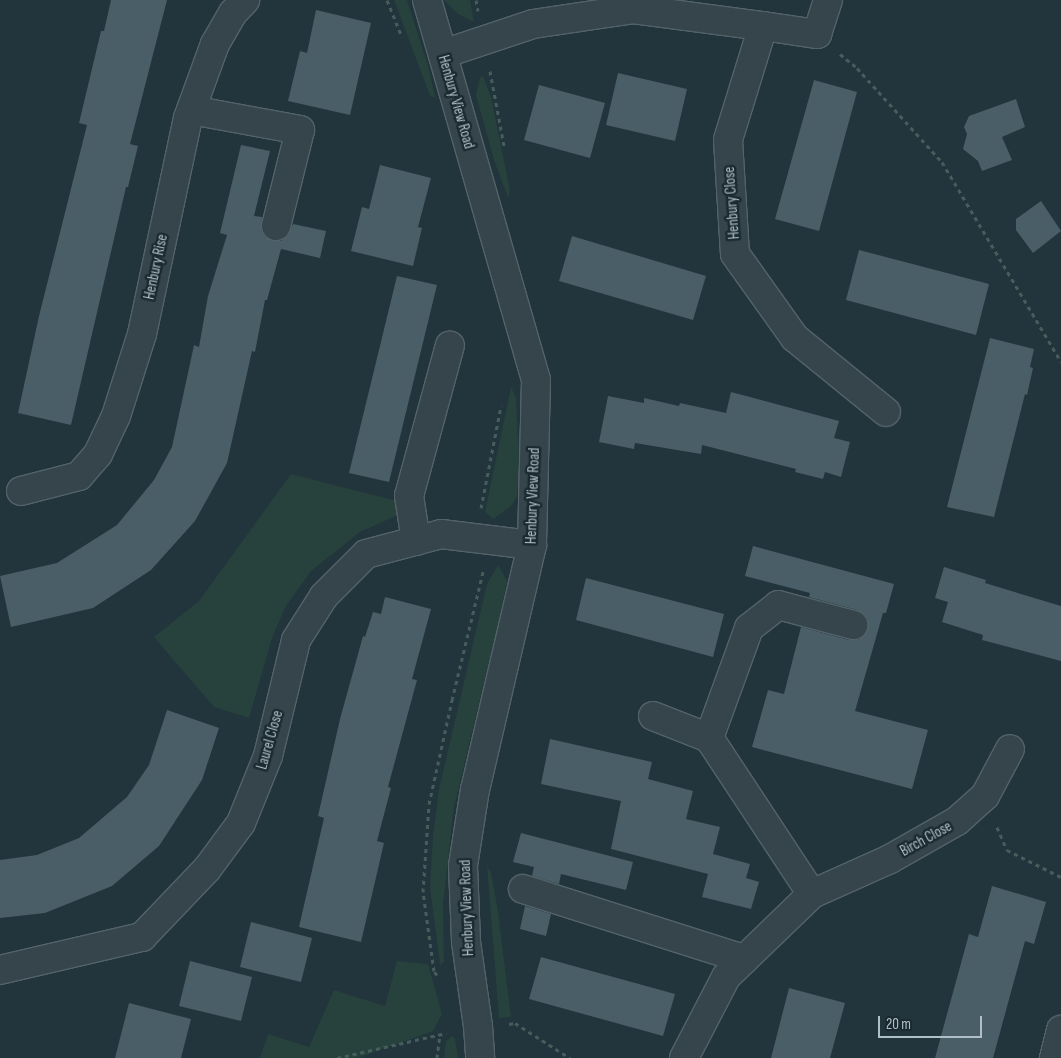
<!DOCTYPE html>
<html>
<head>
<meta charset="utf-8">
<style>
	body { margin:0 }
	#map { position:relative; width:1061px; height:1058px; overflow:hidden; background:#22343c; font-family:"Sofia Sans Condensed",sans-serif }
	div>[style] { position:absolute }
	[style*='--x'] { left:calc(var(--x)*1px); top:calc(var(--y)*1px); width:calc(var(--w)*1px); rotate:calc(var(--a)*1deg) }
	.green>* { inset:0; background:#27413c }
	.building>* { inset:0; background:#4a5e67 }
	.path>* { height:3px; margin-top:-1.5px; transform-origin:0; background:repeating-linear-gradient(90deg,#465e5b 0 4px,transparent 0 8px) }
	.roads { filter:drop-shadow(1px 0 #54636a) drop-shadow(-1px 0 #54636a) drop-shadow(0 1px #54636a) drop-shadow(0 -1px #54636a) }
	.minor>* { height:28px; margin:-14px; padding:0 14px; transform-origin:14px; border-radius:14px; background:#36454c }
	span { translate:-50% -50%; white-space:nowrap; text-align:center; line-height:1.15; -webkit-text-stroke:5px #1b2a31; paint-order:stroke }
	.street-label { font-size:15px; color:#b1c0c8 }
	.scale { position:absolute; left:878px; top:1016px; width:104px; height:22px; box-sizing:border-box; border:2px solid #b1c0c8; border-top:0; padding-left:6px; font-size:15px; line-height:18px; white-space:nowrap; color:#b1c0c8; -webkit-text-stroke:4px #1b2a31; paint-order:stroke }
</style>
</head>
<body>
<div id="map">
	<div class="green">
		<div style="clip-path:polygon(394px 0,407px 0,428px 65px,435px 97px,430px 96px)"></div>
		<div style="clip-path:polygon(444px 0,470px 0,474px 22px,458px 14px)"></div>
		<div style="clip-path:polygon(483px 76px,491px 97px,510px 190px,508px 198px,494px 160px,476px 95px,480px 77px)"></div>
		<div style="clip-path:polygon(511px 387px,516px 398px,519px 459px,517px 497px,510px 507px,493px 519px,485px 512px)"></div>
		<div style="clip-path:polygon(291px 474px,393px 500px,402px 507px,398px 515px,360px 532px,311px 571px,286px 606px,272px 638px,249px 718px,214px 707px,154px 637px,199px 601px)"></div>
		<div style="clip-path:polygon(498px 565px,507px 581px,497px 629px,454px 807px,443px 905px,444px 962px,440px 965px,430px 887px,433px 836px,439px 789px,487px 584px)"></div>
		<div style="clip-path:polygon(487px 866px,491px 873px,498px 911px,511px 1017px,499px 1018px)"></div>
		<div style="clip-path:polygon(397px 961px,428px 964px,442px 1014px,433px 1031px,358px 1058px,260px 1058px,268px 1034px,309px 1047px,334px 990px,385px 1006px)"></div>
		<div style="clip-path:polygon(452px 1036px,455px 1038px,458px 1058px,444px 1058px,446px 1041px)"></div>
	</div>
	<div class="building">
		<div style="clip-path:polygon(111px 0,167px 0,130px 144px,138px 146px,128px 187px,126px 187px,71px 425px,18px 413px,39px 316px,87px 125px,79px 123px,101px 31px,104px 31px)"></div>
		<div style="clip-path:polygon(316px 10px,371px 23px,350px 115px,288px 101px,300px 51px,307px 53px)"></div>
		<div style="clip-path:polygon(618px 73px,687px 89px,675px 141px,606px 125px)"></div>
		<div style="clip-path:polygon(814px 80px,857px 92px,819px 231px,775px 219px)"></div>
		<div style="clip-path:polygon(539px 85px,605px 103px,590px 158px,524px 140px)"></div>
		<div style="clip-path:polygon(1016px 99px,1025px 127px,1002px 137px,1012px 160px,982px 171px,978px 161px,963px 149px,967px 134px,964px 127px,969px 116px)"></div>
		<div style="clip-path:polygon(241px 145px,270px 151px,254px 216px,262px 217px,261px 230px,265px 237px,273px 241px,281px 241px,288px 236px,293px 224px,326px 231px,320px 258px,281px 249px,267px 300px,265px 300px,255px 352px,252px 351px,227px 463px,195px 521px,151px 570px,93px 608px,11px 627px,0 576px,57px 563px,117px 525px,154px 480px,172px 447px,194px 345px,199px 347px,208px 296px,227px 235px,220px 233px)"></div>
		<div style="clip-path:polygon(380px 165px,431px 178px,418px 227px,422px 228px,413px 266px,351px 251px,362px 207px,369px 209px)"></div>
		<div style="clip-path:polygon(1041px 201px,1061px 231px,1033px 253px,1016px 230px,1016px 219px)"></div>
		<div style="clip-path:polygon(572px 236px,706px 276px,693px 320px,559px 281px)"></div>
		<div style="clip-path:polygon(859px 250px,989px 284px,976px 335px,846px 300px)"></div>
		<div style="clip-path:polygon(397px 276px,437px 285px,389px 482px,349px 473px)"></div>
		<div style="clip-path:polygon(990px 338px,1034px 349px,1030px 367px,1033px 368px,1027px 395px,1025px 394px,994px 517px,947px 507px)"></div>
		<div style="clip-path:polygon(731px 392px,839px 421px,834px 438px,850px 442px,841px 477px,825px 472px,823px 479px,795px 472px,796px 469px,702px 445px,701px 454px,635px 443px,634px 449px,599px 442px,608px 396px,644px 403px,644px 398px,679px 406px,680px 403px,726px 413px)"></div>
		<div style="clip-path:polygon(753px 546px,894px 584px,886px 613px,883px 613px,855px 711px,928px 730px,912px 789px,752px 747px,768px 690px,784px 694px,801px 627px,849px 640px,858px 640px,864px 636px,868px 629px,868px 620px,864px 614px,857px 610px,809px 597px,810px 593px,745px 576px)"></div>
		<div style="clip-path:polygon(944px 567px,986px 580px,985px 583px,1061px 606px,1061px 661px,982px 640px,983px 635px,942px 622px,948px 602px,935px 598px)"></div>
		<div style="clip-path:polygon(586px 578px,724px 614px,713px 657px,576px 620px)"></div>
		<div style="clip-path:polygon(385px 597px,431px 609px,412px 679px,417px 680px,388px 787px,391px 788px,377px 841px,384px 843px,361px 942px,299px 927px,324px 818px,318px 816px,340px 719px,363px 636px,365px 637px,373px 612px,381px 614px)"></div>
		<div style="clip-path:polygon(167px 710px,219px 728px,202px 780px,159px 846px,112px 886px,45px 913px,0 918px,0 860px,37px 855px,79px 838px,127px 797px,149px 765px)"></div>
		<div style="clip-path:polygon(550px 739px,652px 762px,648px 779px,693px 791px,686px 819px,720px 827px,713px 854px,750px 864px,746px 878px,759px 882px,751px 909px,702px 897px,708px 874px,611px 849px,621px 801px,541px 784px)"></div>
		<div style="clip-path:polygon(521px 833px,633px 862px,626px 890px,561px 874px,559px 884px,532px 876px,534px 867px,513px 862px)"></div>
		<div style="clip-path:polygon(992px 886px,1046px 902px,1034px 944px,1025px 941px,993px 1058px,935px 1058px,969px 934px,978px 937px)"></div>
		<div style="clip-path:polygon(525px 906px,551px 914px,546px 936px,520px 929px)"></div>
		<div style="clip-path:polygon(251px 922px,312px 938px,301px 982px,240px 967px)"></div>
		<div style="clip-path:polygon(541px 957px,675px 994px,663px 1036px,529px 999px)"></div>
		<div style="clip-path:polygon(190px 961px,252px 977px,241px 1021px,179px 1006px)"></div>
		<div style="clip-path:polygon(789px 988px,845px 1003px,830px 1058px,771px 1058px)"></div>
		<div style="clip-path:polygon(129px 1003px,191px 1019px,181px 1058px,115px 1058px)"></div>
	</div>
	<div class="path">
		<div style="--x:387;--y:0;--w:40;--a:68"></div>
		<div style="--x:476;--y:0;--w:11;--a:80"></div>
		<div style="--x:840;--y:54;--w:22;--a:39"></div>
		<div style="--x:857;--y:68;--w:127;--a:47.9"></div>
		<div style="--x:942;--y:162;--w:233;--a:59.2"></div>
		<div style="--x:490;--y:71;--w:76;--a:79.4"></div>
		<div style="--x:481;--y:508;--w:104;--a:-78.9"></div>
		<div style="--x:997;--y:827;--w:25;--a:67"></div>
		<div style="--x:1007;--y:850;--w:60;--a:26.6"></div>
		<div style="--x:437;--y:975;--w:5;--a:-127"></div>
		<div style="--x:434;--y:971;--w:80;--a:-97.9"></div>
		<div style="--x:423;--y:892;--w:88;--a:-86.1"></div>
		<div style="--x:429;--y:804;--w:107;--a:-77.5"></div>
		<div style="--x:452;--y:700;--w:132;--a:-76.4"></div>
		<div style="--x:509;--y:1024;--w:6;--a:-9"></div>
		<div style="--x:515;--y:1023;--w:65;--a:32.5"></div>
		<div style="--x:337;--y:1058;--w:112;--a:-12.9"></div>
		<div style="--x:437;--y:1058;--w:24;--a:-83"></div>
	</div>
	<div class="roads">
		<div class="minor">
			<div style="--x:427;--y:0;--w:395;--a:74"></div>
			<div style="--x:536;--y:380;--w:165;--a:91.4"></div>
			<div style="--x:532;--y:545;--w:251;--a:103.1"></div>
			<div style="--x:475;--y:789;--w:78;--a:98.9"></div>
			<div style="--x:463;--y:866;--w:76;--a:87.7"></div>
			<div style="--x:466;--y:942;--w:85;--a:81.9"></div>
			<div style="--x:478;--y:1026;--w:32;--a:86"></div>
			<div style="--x:763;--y:26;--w:55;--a:8.4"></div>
			<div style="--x:817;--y:34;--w:36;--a:-72"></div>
			<div style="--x:443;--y:54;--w:95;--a:-18.4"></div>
			<div style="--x:533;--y:24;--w:101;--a:-8.5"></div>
			<div style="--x:633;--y:9;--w:131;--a:7.5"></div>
			<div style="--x:763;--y:26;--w:119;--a:107.1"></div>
			<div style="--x:728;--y:140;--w:114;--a:86.5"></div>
			<div style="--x:735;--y:254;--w:103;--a:54.5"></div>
			<div style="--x:795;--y:338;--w:117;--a:39.1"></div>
			<div style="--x:191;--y:110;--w:111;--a:10.4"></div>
			<div style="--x:300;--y:130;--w:99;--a:104"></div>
			<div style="--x:21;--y:491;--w:60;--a:-14.5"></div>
			<div style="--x:79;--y:476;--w:29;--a:-49"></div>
			<div style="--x:98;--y:454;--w:42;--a:-64.7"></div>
			<div style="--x:116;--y:416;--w:86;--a:-72.4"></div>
			<div style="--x:142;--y:334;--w:221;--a:-78"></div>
			<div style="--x:188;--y:118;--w:79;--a:-70"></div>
			<div style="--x:215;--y:44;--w:36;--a:-60"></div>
			<div style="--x:233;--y:13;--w:18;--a:-47"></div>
			<div style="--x:416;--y:541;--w:46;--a:-98.8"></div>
			<div style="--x:409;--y:496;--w:156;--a:-74.8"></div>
			<div style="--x:653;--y:716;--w:60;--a:21.4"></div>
			<div style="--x:709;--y:738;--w:187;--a:56.6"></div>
			<div style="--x:709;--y:738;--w:117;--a:-70"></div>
			<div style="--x:749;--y:628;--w:37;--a:-38"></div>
			<div style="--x:778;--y:605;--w:78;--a:14.9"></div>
			<div style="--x:523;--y:889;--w:232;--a:17.6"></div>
			<div style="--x:0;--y:970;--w:146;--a:-13.1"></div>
			<div style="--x:142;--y:937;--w:94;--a:-46.3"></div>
			<div style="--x:207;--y:869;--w:57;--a:-53.5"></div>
			<div style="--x:241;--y:823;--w:72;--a:-68.1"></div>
			<div style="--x:268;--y:756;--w:119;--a:-76.4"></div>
			<div style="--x:296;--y:640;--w:52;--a:-57.5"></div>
			<div style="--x:324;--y:596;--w:59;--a:-45"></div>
			<div style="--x:366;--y:554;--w:78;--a:-14.9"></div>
			<div style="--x:441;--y:534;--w:92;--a:6.9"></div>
			<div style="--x:684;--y:1058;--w:91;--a:-62.6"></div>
			<div style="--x:726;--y:977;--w:120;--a:-44"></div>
			<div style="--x:812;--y:894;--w:85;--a:-24.2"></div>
			<div style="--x:890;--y:859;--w:77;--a:-29.6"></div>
			<div style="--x:957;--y:821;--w:38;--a:-42"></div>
			<div style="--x:985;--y:796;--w:53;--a:-62"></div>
			<div style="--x:1054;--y:1058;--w:29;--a:-76"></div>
		</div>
	</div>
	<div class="street-label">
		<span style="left:456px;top:102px;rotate:74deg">Henbury View Road</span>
		<span style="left:732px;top:203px;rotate:-94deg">Henbury Close</span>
		<span style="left:156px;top:267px;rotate:-78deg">Henbury Rise</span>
		<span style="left:533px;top:496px;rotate:-88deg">Henbury View Road</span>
		<span style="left:270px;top:740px;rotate:-74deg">Laurel Close</span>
		<span style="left:926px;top:839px;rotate:-29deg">Birch Close</span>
		<span style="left:467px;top:908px;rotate:-92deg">Henbury View Road</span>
	</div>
	<div class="scale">20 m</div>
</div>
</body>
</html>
